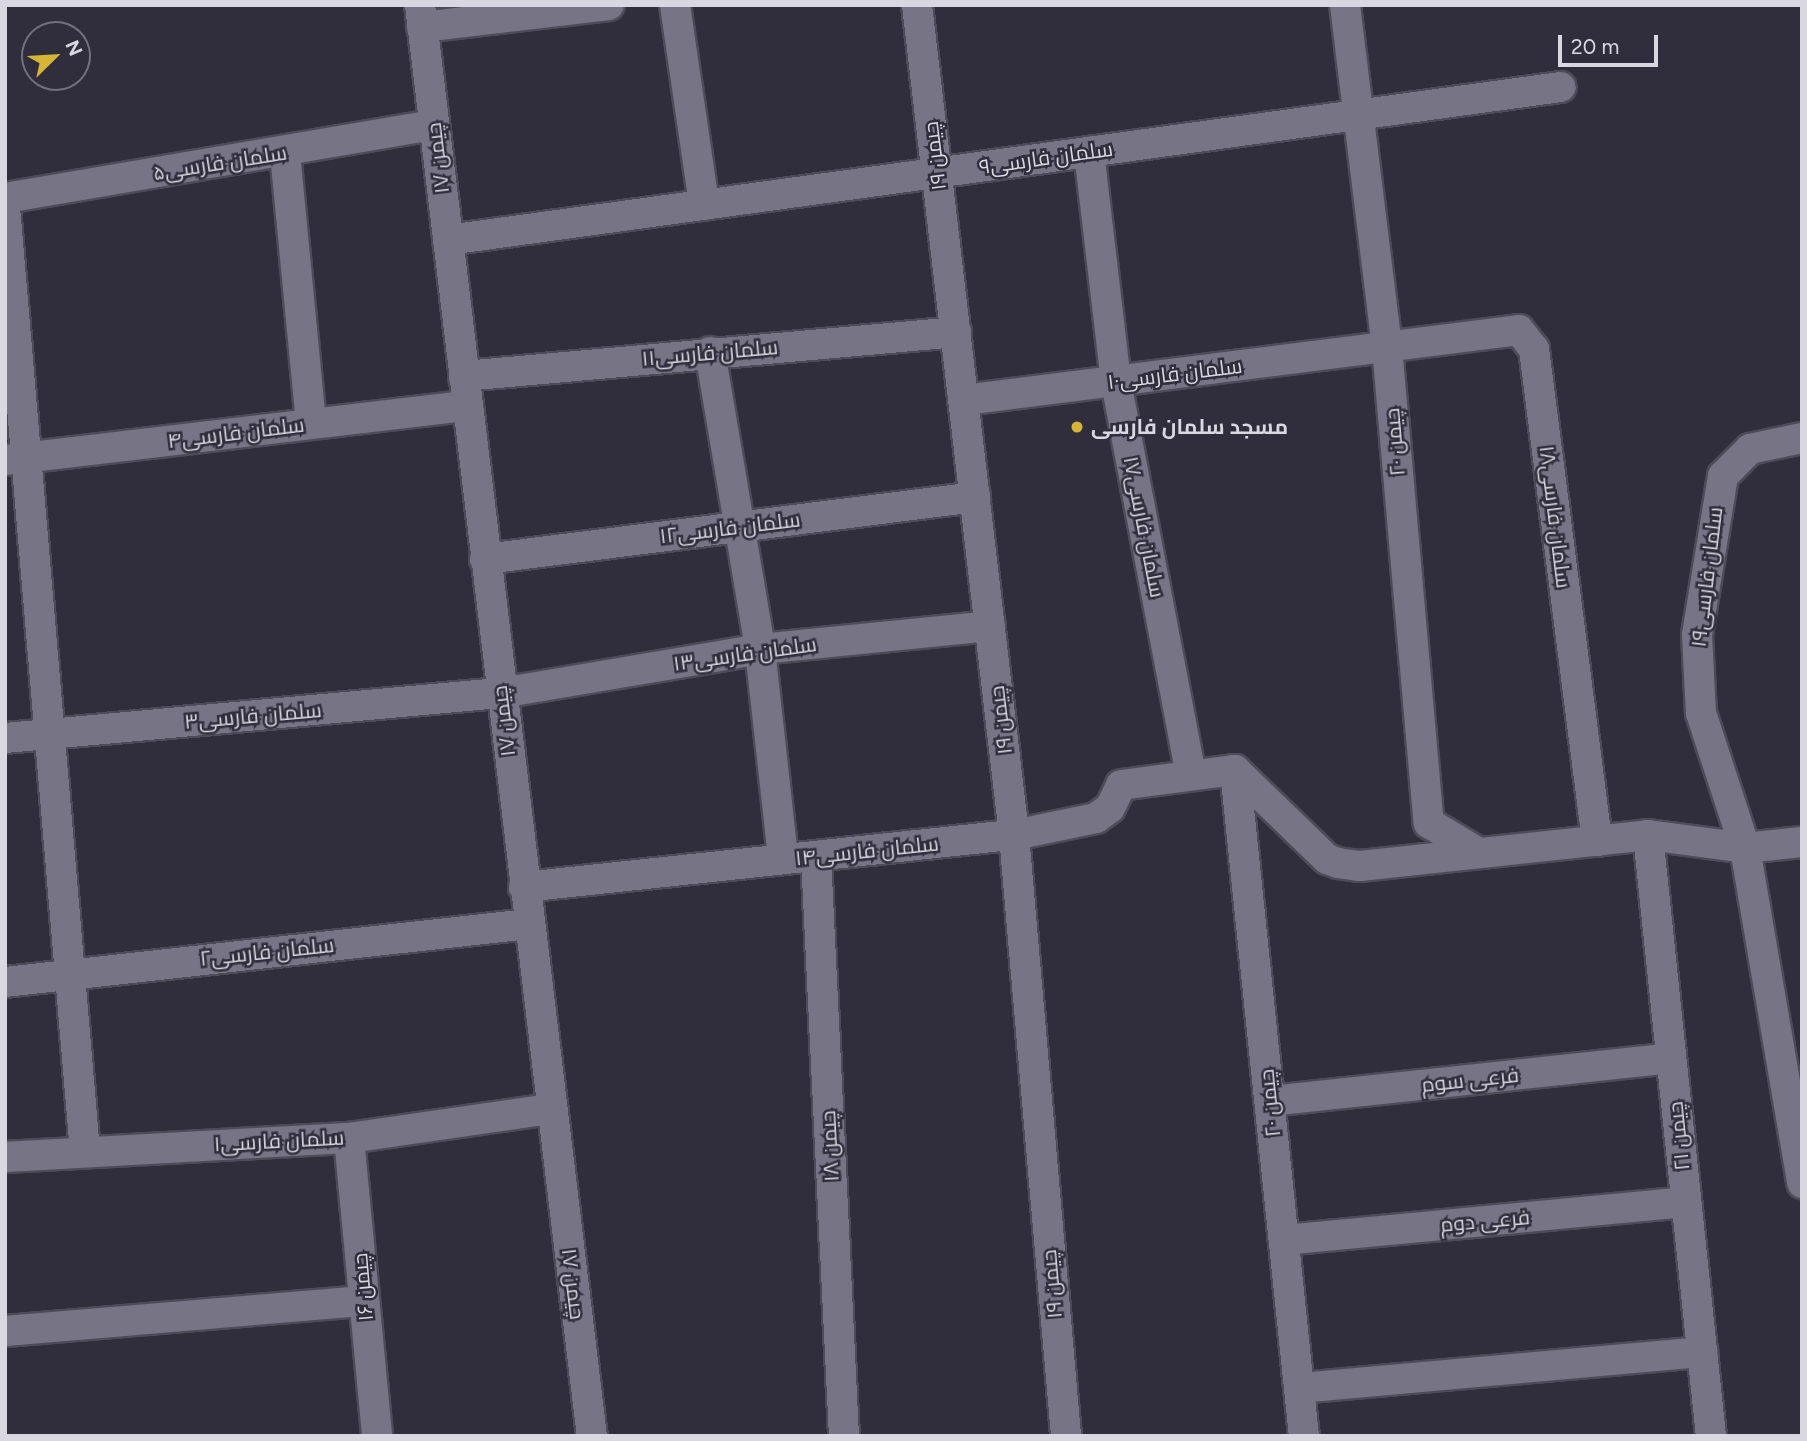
<!DOCTYPE html>
<html>
<head>
<meta charset="utf-8">
<style>
	body { margin:0 }
	#map { position:relative; width:1807px; height:1441px; overflow:hidden; background:#302d3c; font-family:Figtree,Cairo,sans-serif }
	div>[style] { position:absolute }
	[style*='--x'] { left:calc(var(--x)*1px); top:calc(var(--y)*1px); width:calc(var(--w)*1px); rotate:calc(var(--a)*1deg) }
	.roads { filter:drop-shadow(2px 0 #4e4b58) drop-shadow(-2px 0 #4e4b58) drop-shadow(0 2px #4e4b58) drop-shadow(0 -2px #4e4b58) }
	.street>* { height:30px; margin:-15px; padding:0 15px; transform-origin:15px; border-radius:15px; background:#777485 }
	.dots>* { width:19px; height:19px; translate:-50% -50%; box-sizing:border-box; border:4px solid #302d3c; border-radius:50% }
	span { translate:-50% -50%; white-space:nowrap; text-align:center; line-height:1.15; -webkit-text-stroke:5px #302d3c; paint-order:stroke }
	.street-label { font-size:21px; color:#d9d7e1 }
	.poi-label { font-size:21px; color:#d9d7e1; font-weight:700 }
	.left { translate:0 -50%; text-align:left }
	.frame { position:absolute; inset:0; border:7px solid #d9d7e1; pointer-events:none }
	.north { position:absolute; left:21px; top:21px; width:70px; height:70px; box-sizing:border-box; background:#302d3c; border:2px solid #74717e; border-radius:50%; rotate:66deg; font-size:19px; font-weight:700; line-height:28px; text-align:center; color:#d9d7e1 }
	.north::after { content:''; display:block; margin:auto; width:24px; height:32px; background:#d5b534; clip-path:polygon(50% 0,100% 100%,50% 72%,0 100%) }
	.scale { position:absolute; left:1558px; top:35px; width:100px; height:32px; box-sizing:border-box; border:4px solid #d9d7e1; border-top:0; padding-left:9px; font-size:21px; line-height:24px; white-space:nowrap; color:#d9d7e1; -webkit-text-stroke:5px #302d3c; paint-order:stroke }
</style>
</head>
<body>
<div id="map">
	<div class="roads">
		<div class="street">
			<div style="--x:420;--y:5;--w:1441;--a:83.15"></div>
			<div style="--x:675;--y:5;--w:202;--a:81.7"></div>
			<div style="--x:917;--y:5;--w:836;--a:83.33"></div>
			<div style="--x:1014;--y:835;--w:603;--a:85.05"></div>
			<div style="--x:1345;--y:5;--w:345;--a:83"></div>
			<div style="--x:1387;--y:347;--w:478;--a:85"></div>
			<div style="--x:1429;--y:823;--w:58;--a:31"></div>
			<div style="--x:422;--y:27;--w:188;--a:-6.7"></div>
			<div style="--x:1089;--y:152;--w:232;--a:83.3"></div>
			<div style="--x:1116;--y:382;--w:400;--a:79.2"></div>
			<div style="--x:285;--y:153;--w:272;--a:84.5"></div>
			<div style="--x:5;--y:198;--w:435;--a:-9.7"></div>
			<div style="--x:5;--y:207;--w:947;--a:85.16"></div>
			<div style="--x:448;--y:240;--w:1123;--a:-7.83"></div>
			<div style="--x:710;--y:352;--w:301;--a:80.4"></div>
			<div style="--x:760;--y:649;--w:211;--a:83.7"></div>
			<div style="--x:464;--y:376;--w:494;--a:-5.1"></div>
			<div style="--x:964;--y:400;--w:559;--a:-7.19"></div>
			<div style="--x:1519;--y:330;--w:24;--a:52"></div>
			<div style="--x:1534;--y:349;--w:496;--a:82.7"></div>
			<div style="--x:1802;--y:438;--w:53;--a:168.1"></div>
			<div style="--x:1750;--y:449;--w:38;--a:135"></div>
			<div style="--x:1723;--y:476;--w:161;--a:99.3"></div>
			<div style="--x:1697;--y:635;--w:78;--a:87.1"></div>
			<div style="--x:1701;--y:713;--w:142;--a:71.9"></div>
			<div style="--x:1745;--y:848;--w:340;--a:80.3"></div>
			<div style="--x:5;--y:460;--w:465;--a:-6.7"></div>
			<div style="--x:485;--y:559;--w:494;--a:-7.2"></div>
			<div style="--x:5;--y:738;--w:498;--a:-5.2"></div>
			<div style="--x:501;--y:693;--w:263;--a:-9.6"></div>
			<div style="--x:760;--y:649;--w:231;--a:-5.7"></div>
			<div style="--x:1235;--y:770;--w:670;--a:84.09"></div>
			<div style="--x:1648;--y:835;--w:604;--a:84.02"></div>
			<div style="--x:816;--y:856;--w:581;--a:87.24"></div>
			<div style="--x:524;--y:887;--w:493;--a:-6.1"></div>
			<div style="--x:1014;--y:835;--w:84;--a:-11.7"></div>
			<div style="--x:1096;--y:818;--w:17;--a:-36"></div>
			<div style="--x:1110;--y:808;--w:25;--a:-64"></div>
			<div style="--x:1121;--y:785;--w:115;--a:-7.5"></div>
			<div style="--x:1235;--y:770;--w:128;--a:44.1"></div>
			<div style="--x:1327;--y:859;--w:12;--a:20"></div>
			<div style="--x:1338;--y:863;--w:22;--a:8"></div>
			<div style="--x:1360;--y:866;--w:290;--a:-6.1"></div>
			<div style="--x:1648;--y:835;--w:98;--a:7.6"></div>
			<div style="--x:1745;--y:848;--w:57;--a:-6"></div>
			<div style="--x:5;--y:982;--w:527;--a:-6.32"></div>
			<div style="--x:1270;--y:1101;--w:403;--a:-6.1"></div>
			<div style="--x:349;--y:1138;--w:299;--a:84.6"></div>
			<div style="--x:5;--y:1157;--w:345;--a:-3.2"></div>
			<div style="--x:349;--y:1138;--w:203;--a:-8.2"></div>
			<div style="--x:1284;--y:1240;--w:404;--a:-5.4"></div>
			<div style="--x:5;--y:1331;--w:360;--a:-4.8"></div>
			<div style="--x:1299;--y:1388;--w:405;--a:-5.1"></div>
		</div>
	</div>
	<div class="dots">
		<div style="left:1077px;top:427px;background:#d5b534"></div>
	</div>
	<div class="street-label">
		<span style="left:935px;top:156px;rotate:-97deg">چیمن ۱۹</span>
		<span style="left:438px;top:158px;rotate:-97deg">چیمن ۱۷</span>
		<span style="left:1046px;top:158px;rotate:-8deg">سلمان فارسی۹</span>
		<span style="left:220px;top:163px;rotate:-9deg">سلمان فارسی۵</span>
		<span style="left:710px;top:353px;rotate:-5deg">سلمان فارسی۱۱</span>
		<span style="left:1175px;top:374px;rotate:-7deg">سلمان فارسی۱۰</span>
		<span style="left:236px;top:433px;rotate:-7deg">سلمان فارسی۴</span>
		<span style="left:1395px;top:442px;rotate:-95deg">چیمن ۲۰</span>
		<span style="left:1555px;top:517px;rotate:83deg">سلمان فارسی۱۸</span>
		<span style="left:1144px;top:527px;rotate:79deg">سلمان فارسی۱۷</span>
		<span style="left:730px;top:528px;rotate:-7deg">سلمان فارسی۱۲</span>
		<span style="left:1707px;top:577px;rotate:-83deg">سلمان فارسی۱۹</span>
		<span style="left:745px;top:654px;rotate:-8deg">سلمان فارسی۱۳</span>
		<span style="left:253px;top:716px;rotate:-5deg">سلمان فارسی۳</span>
		<span style="left:1001px;top:720px;rotate:-97deg">چیمن ۱۹</span>
		<span style="left:504px;top:721px;rotate:-97deg">چیمن ۱۷</span>
		<span style="left:867px;top:851px;rotate:-6deg">سلمان فارسی۱۴</span>
		<span style="left:267px;top:952px;rotate:-6deg">سلمان فارسی۲</span>
		<span style="left:1470px;top:1080px;rotate:-6deg">فرعی سوم</span>
		<span style="left:1270px;top:1103px;rotate:-96deg">چیمن ۲۰</span>
		<span style="left:1679px;top:1136px;rotate:-96deg">چیمن ۲۱</span>
		<span style="left:279px;top:1141px;rotate:-3deg">سلمان فارسی۱</span>
		<span style="left:830px;top:1146px;rotate:-93deg">چیمن ۱۸</span>
		<span style="left:1485px;top:1221px;rotate:-5deg">فرعی دوم</span>
		<span style="left:573px;top:1284px;rotate:83deg">چیمن ۱۷</span>
		<span style="left:1052px;top:1284px;rotate:-95deg">چیمن ۱۹</span>
		<span style="left:363px;top:1287px;rotate:-95deg">چیمن ۱۶</span>
	</div>
	<div class="poi-label">
		<span class="left" style="left:1091px;top:427px">مسجد سلمان فارسی</span>
	</div>
	<div class="frame"></div>
	<div class="north">N</div>
	<div class="scale">20 m</div>
</div>
</body>
</html>
